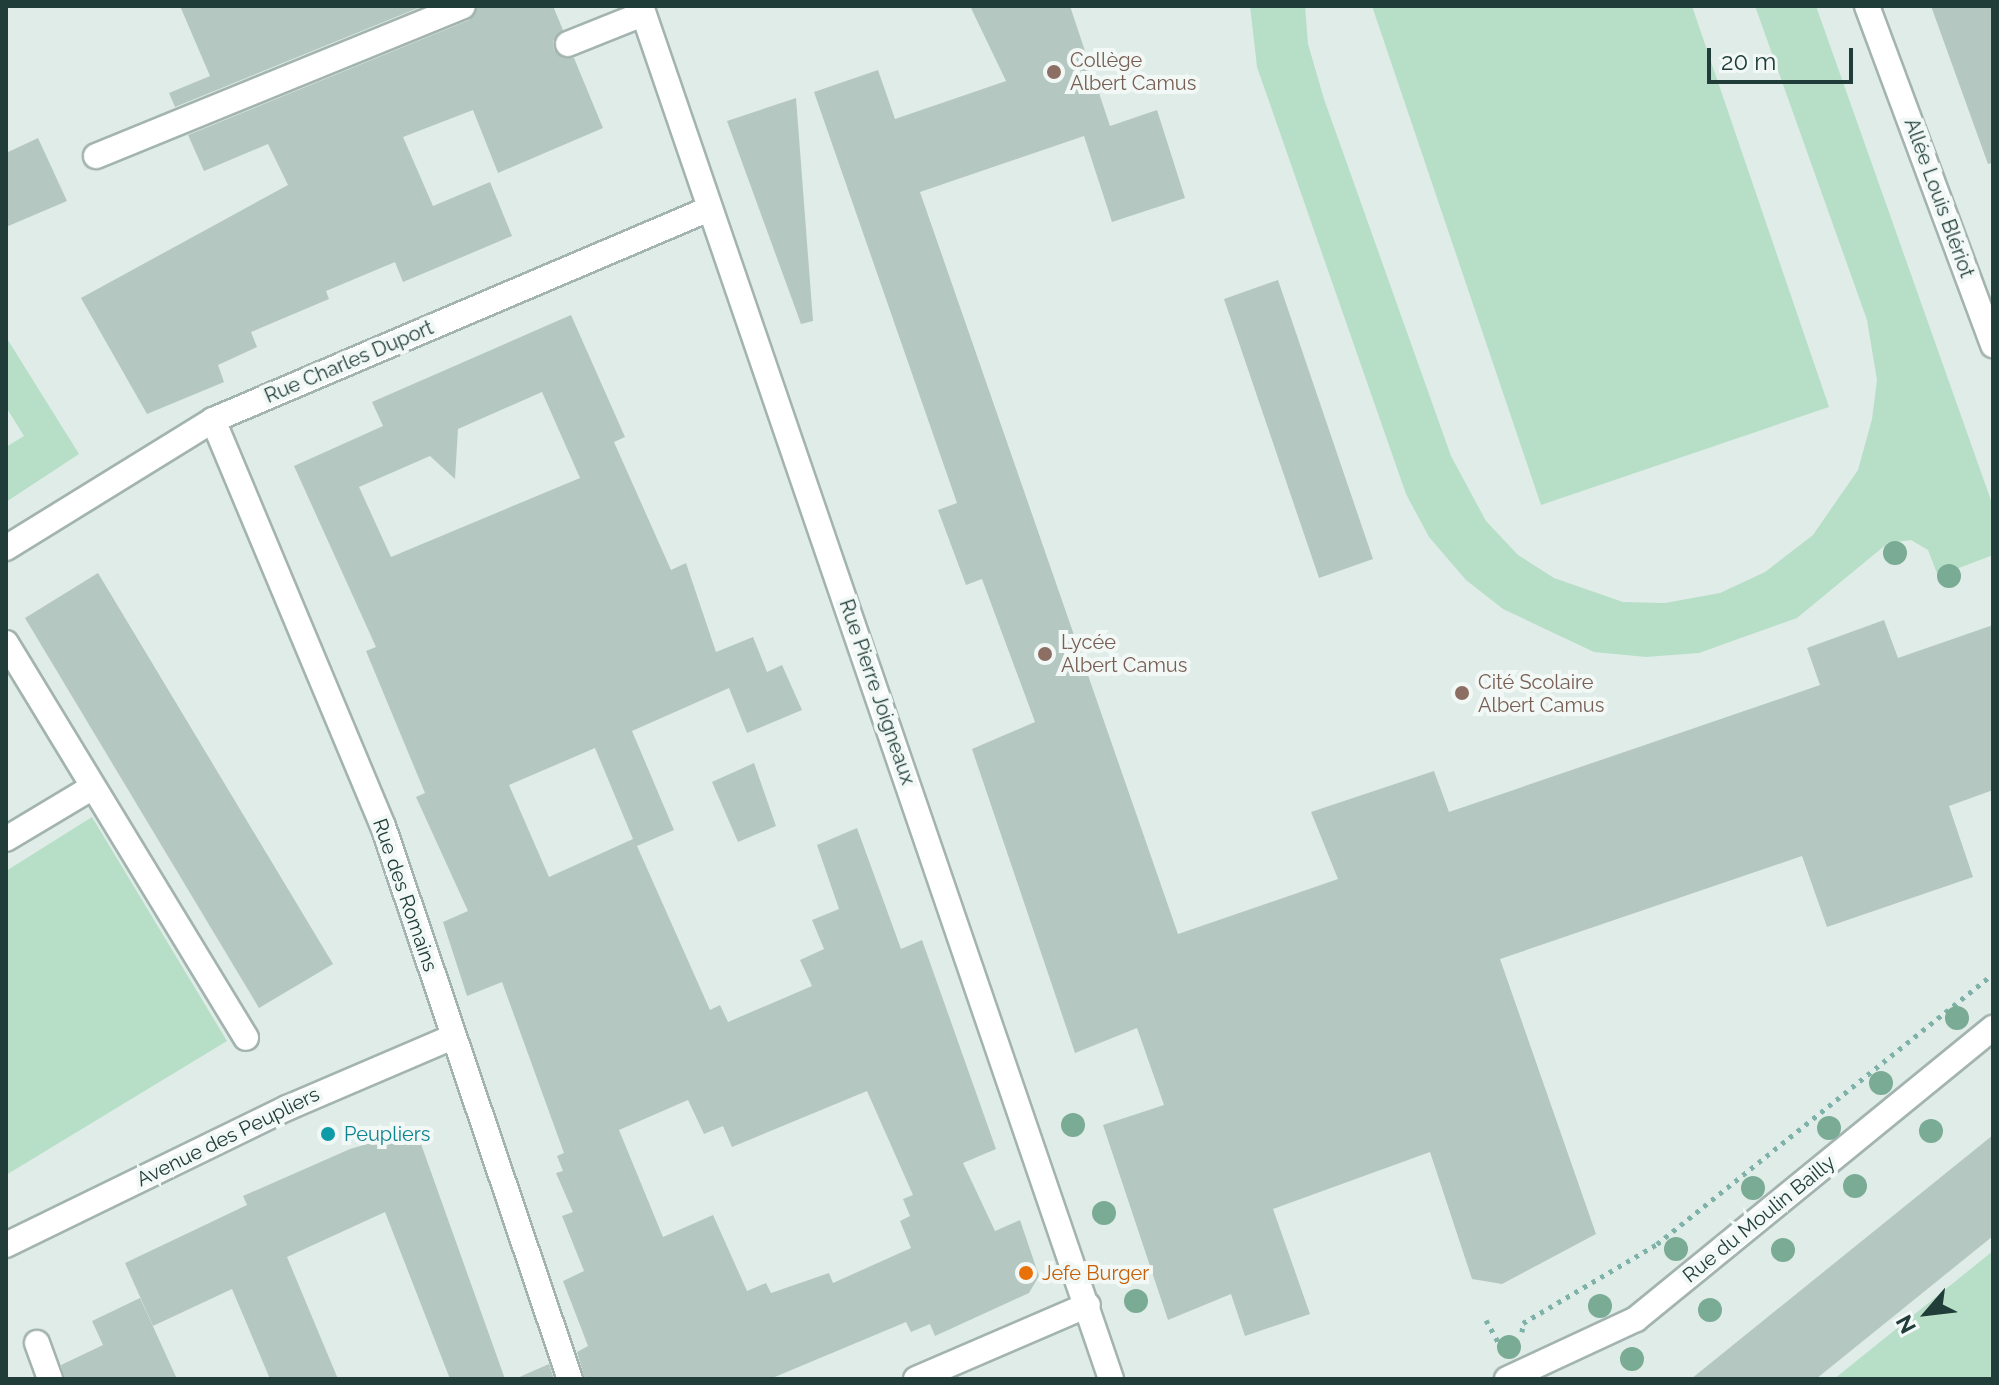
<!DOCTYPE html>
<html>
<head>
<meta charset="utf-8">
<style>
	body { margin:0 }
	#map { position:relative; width:1999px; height:1385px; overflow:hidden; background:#e0ece8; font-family:Raleway,sans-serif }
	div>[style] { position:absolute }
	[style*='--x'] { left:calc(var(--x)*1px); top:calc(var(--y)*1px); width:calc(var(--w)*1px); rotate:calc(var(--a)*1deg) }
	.green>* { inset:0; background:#b7dfc7 }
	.building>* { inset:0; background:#b5c7c1 }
	.path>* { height:5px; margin-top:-2.5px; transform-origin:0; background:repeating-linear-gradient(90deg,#7eb2a8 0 4px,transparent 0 10px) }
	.roads { filter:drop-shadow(2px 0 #a3b4b0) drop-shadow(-2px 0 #a3b4b0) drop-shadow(0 2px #a3b4b0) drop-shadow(0 -2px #a3b4b0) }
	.lane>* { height:24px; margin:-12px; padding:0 12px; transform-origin:12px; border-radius:12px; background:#fff }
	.street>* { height:24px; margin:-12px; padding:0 12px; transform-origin:12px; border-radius:12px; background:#fff }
	.secondary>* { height:24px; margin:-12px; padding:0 12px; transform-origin:12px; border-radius:12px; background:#fff }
	.trees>* { width:24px; height:24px; margin:-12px; border-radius:50%; background:#7aab94 }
	.dots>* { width:22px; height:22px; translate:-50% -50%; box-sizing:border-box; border:4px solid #f1f8f5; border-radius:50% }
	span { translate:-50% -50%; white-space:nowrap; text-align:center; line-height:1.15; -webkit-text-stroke:8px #f1f8f5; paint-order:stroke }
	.education-label { font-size:20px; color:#785e54 }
	.left { translate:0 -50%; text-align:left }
	.street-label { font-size:20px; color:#203d39 }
	.culture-label { font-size:20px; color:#0d838f }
	.food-label { font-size:20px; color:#c56008 }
	.frame { position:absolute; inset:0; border:8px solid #203d39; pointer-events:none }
	.north { position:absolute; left:1887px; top:1273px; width:80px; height:80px; -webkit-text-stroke:6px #f1f8f5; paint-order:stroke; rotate:242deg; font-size:22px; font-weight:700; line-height:32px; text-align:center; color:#203d39 }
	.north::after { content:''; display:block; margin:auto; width:28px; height:36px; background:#203d39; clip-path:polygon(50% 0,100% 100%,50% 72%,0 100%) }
	.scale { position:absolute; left:1707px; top:48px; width:146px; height:36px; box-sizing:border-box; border:4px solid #203d39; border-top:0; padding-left:10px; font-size:24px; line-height:28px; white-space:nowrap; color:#203d39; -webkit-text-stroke:6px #f1f8f5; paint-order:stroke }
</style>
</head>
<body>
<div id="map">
	<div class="green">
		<div style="clip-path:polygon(1250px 6px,1305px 6px,1308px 44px,1324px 99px,1451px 456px,1486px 521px,1518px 555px,1554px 578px,1623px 602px,1665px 603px,1720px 593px,1765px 572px,1813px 535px,1858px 470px,1872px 419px,1877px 380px,1867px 320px,1755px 6px,1816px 6px,1993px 506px,1993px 555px,1938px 576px,1928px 550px,1911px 540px,1888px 543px,1797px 618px,1699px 653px,1646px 657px,1594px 652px,1503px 609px,1466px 580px,1429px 537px,1406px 494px,1257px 67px)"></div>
		<div style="clip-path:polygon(1372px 6px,1692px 6px,1829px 407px,1541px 505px)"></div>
		<div style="clip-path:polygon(6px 337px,79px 454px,6px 502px,6px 447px,24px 436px,6px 407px)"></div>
		<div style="clip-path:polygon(92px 817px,227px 1041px,6px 1175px,6px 871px)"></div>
		<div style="clip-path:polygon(1993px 1251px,1993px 1379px,1834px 1379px)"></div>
	</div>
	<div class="building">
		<div style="clip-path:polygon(180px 6px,423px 6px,175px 107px,169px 93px,210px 76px)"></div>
		<div style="clip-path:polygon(478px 6px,553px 6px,563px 30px,553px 41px,554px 50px,574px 58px,603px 128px,498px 173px,473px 110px,403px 137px,433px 206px,490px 182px,512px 236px,403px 282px,395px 262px,326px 291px,329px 299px,251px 332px,257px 347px,218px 365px,224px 382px,147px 414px,81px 298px,288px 185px,268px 144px,204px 171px,188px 135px,469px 20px)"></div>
		<div style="clip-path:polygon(970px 6px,1070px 6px,1110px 126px,1157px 110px,1185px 198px,1112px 222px,1084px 136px,920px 192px,1178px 934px,1338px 879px,1311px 812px,1434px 771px,1449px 812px,1820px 685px,1807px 648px,1884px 620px,1898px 658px,1993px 625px,1993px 790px,1949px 806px,1973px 877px,1827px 927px,1802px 856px,1500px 959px,1596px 1234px,1502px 1284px,1472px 1279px,1430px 1152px,1273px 1209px,1310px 1314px,1245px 1336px,1231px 1294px,1168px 1320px,1103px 1125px,1164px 1105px,1137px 1028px,1075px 1053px,972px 749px,1035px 722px,982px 579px,966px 585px,938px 510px,957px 503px,814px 92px,878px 70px,895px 119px,1006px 81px)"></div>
		<div style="clip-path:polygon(1931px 6px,1993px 6px,1993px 163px,1988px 164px)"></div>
		<div style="clip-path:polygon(796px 98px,813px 321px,801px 324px,727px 121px)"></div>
		<div style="clip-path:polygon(38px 138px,67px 201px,6px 227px,6px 153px)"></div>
		<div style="clip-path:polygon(1278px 280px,1373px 559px,1319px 578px,1224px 299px)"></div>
		<div style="clip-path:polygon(evenodd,571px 315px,625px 437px,614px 442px,671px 570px,686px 563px,716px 652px,753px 637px,767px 672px,782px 665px,802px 710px,747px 733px,729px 688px,632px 731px,674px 830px,637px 846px,710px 1010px,720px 1005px,728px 1022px,812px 986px,800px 960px,824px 949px,812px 920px,839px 909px,817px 845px,857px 828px,901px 949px,922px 940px,996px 1149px,963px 1163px,995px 1231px,1020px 1220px,1039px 1276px,1029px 1293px,935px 1336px,930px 1324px,911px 1332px,906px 1322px,770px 1379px,585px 1379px,577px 1352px,588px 1346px,563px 1281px,584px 1271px,562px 1216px,573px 1212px,556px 1173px,563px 1171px,557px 1156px,564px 1153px,502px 982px,467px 996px,443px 922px,468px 911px,416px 797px,425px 793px,366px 651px,376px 647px,294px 466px,383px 426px,372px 402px,571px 315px,542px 392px,580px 478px,391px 557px,359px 487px,430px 456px,455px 479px,458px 429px,542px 392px,571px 315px,595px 748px,633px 839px,549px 877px,509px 785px,595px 748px,571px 315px,867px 1091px,913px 1195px,903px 1199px,910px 1216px,900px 1221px,911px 1248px,833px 1283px,829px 1273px,771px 1293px,766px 1283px,747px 1291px,713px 1215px,663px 1237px,619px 1130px,688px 1100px,704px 1134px,723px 1126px,732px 1147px,867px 1091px)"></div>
		<div style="clip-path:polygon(98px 573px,333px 964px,259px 1008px,25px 618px)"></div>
		<div style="clip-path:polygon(754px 763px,776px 826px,738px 842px,712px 782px)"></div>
		<div style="clip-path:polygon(416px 1130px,505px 1379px,450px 1379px,385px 1212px,287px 1257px,338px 1379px,270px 1379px,232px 1289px,153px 1326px,125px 1263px,247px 1205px,243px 1196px,350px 1149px)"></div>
		<div style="clip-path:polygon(1993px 1135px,1993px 1236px,1816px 1379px,1691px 1379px)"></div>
		<div style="clip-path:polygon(140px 1298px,177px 1379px,65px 1379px,61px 1365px,103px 1345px,92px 1321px)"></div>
		<div style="clip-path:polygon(549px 1364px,554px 1379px,515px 1379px)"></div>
	</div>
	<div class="path">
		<div style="--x:1486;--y:1320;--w:26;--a:61"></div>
		<div style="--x:1522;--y:1332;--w:9;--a:-84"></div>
		<div style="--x:1523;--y:1323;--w:156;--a:-30.5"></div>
		<div style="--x:1657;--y:1244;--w:431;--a:-38.8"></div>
	</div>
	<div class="roads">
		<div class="lane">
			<div style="--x:568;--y:44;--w:81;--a:-21.8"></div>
			<div style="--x:96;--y:156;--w:396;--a:-22.2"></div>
			<div style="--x:6;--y:643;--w:462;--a:58.7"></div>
			<div style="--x:6;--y:839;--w:101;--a:-30.9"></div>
		</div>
		<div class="street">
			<div style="--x:1867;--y:6;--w:362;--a:69.6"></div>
			<div style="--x:213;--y:420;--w:440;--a:67.3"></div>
			<div style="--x:383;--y:826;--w:584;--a:71.32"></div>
			<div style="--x:6;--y:548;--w:243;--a:-31.7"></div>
			<div style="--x:213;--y:420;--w:539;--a:-23.05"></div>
			<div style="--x:6;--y:1245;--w:313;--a:-26"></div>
			<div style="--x:287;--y:1108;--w:181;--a:-23.2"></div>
			<div style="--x:37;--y:1343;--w:38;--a:70"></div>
			<div style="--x:916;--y:1379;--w:187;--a:-23.3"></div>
			<div style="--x:1507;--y:1379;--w:142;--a:-24.9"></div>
			<div style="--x:1636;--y:1319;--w:461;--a:-39.2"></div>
		</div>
		<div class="secondary">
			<div style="--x:641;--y:6;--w:1451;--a:71.1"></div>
		</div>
	</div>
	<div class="trees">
		<div style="left:1895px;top:553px"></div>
		<div style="left:1949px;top:576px"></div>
		<div style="left:1957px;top:1018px"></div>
		<div style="left:1881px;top:1083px"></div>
		<div style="left:1073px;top:1125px"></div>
		<div style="left:1829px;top:1128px"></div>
		<div style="left:1931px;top:1131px"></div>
		<div style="left:1855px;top:1186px"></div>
		<div style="left:1753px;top:1188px"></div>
		<div style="left:1104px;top:1213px"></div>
		<div style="left:1676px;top:1249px"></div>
		<div style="left:1783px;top:1250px"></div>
		<div style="left:1136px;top:1301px"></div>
		<div style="left:1600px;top:1306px"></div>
		<div style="left:1710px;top:1310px"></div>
		<div style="left:1509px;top:1347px"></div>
		<div style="left:1632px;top:1359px"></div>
	</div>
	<div class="dots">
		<div style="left:1054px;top:72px;background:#8d6e63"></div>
		<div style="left:1045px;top:654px;background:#8d6e63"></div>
		<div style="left:1462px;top:693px;background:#8d6e63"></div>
		<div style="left:328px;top:1134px;background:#0f9aa8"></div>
		<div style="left:1026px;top:1273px;background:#e8710a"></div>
	</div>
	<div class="education-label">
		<span class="left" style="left:1070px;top:72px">Collège<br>Albert Camus</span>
		<span class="left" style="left:1061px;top:654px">Lycée<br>Albert Camus</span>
		<span class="left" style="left:1478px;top:694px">Cité Scolaire<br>Albert Camus</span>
	</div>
	<div class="street-label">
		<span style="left:1939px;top:198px;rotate:70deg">Allée Louis Blériot</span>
		<span style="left:349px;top:362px;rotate:-23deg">Rue Charles Duport</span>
		<span style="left:877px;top:692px;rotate:71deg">Rue Pierre Joigneaux</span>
		<span style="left:405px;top:895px;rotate:71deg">Rue des Romains</span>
		<span style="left:228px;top:1137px;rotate:-26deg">Avenue des Peupliers</span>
		<span style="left:1759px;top:1219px;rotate:-39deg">Rue du Moulin Bailly</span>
	</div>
	<div class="culture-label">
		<span class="left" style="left:344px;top:1134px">Peupliers</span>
	</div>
	<div class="food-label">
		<span class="left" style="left:1042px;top:1273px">Jefe Burger</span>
	</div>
	<div class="frame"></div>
	<div class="north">N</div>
	<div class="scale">20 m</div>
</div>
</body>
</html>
